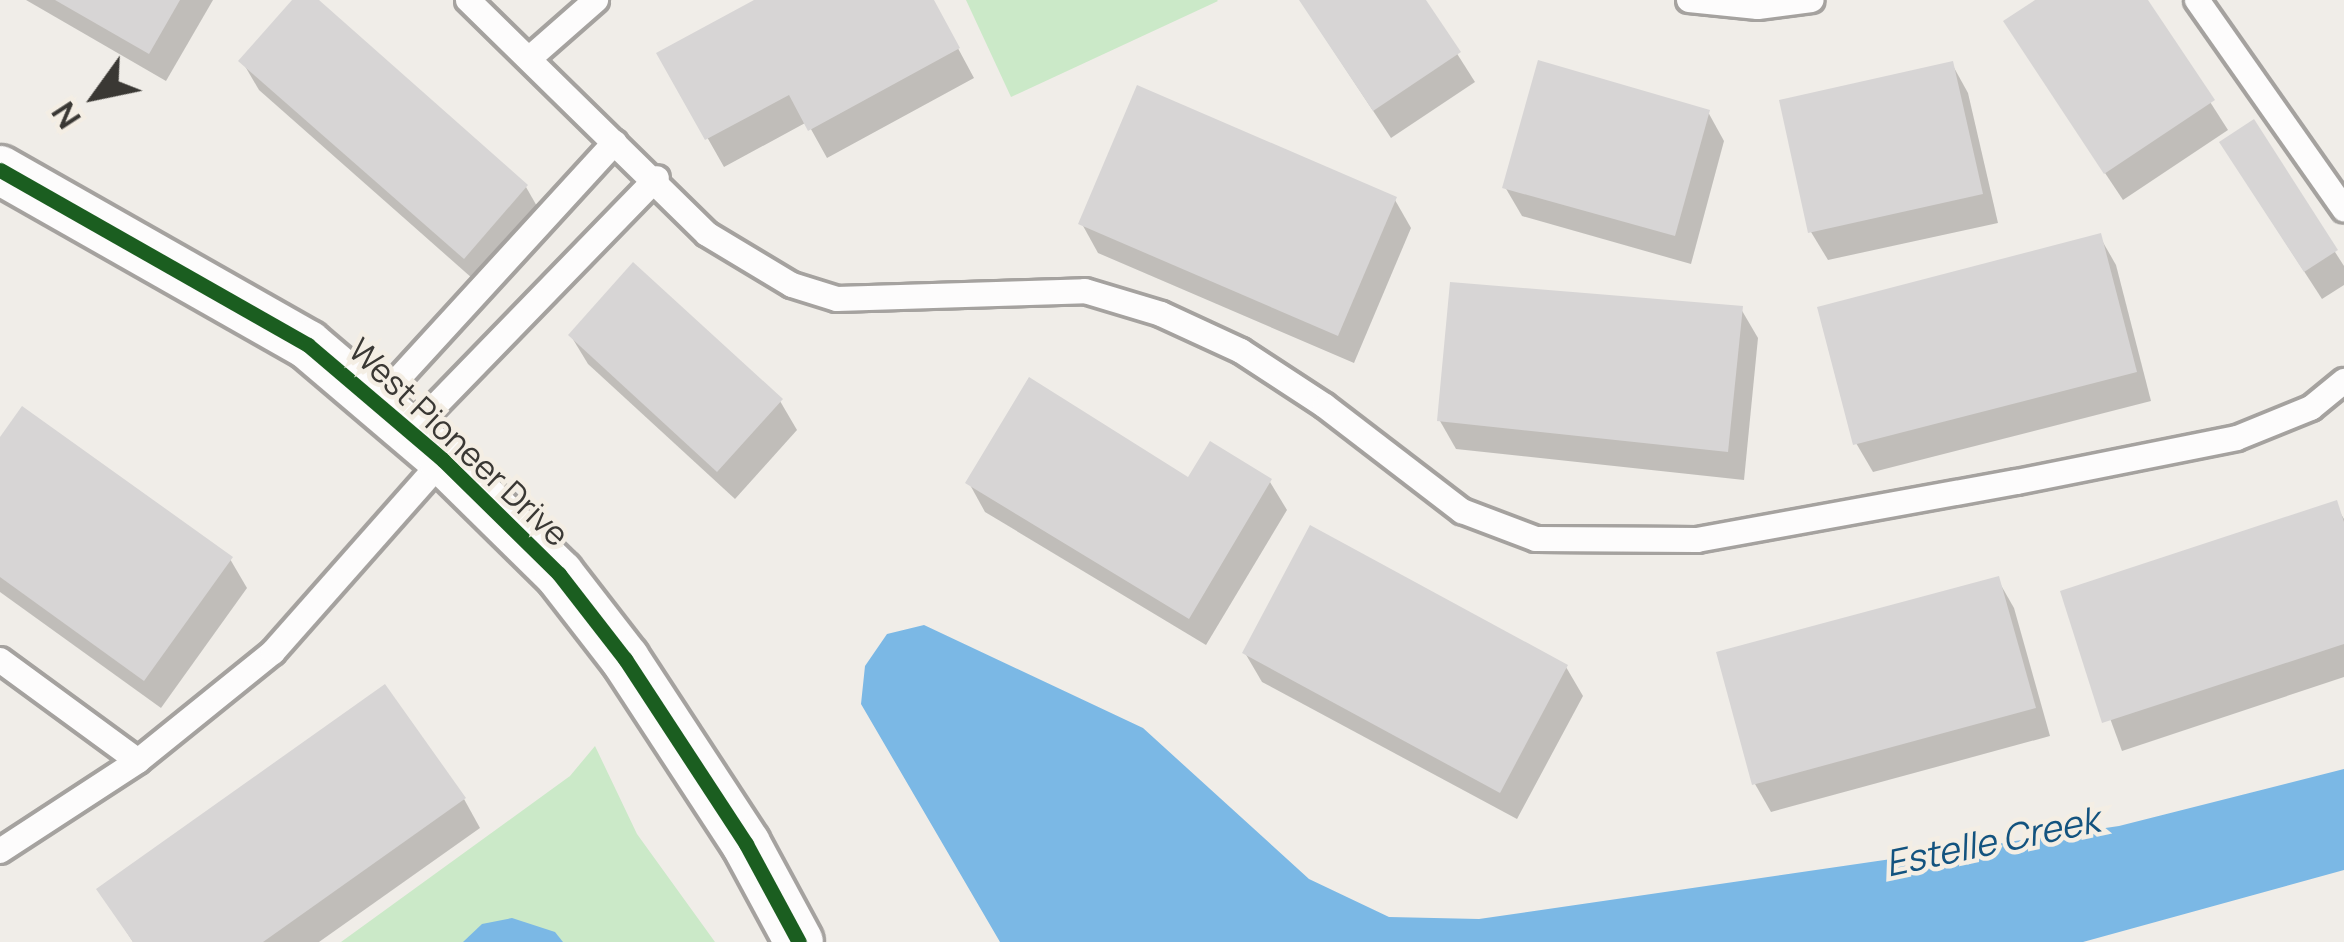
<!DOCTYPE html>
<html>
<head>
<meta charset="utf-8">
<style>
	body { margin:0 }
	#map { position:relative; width:2344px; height:942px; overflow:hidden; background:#f0ede8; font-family:Manrope,sans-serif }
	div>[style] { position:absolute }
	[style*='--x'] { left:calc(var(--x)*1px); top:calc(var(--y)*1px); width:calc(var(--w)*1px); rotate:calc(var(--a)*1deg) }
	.green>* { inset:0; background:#cbe9c8 }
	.water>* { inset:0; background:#7bb8e5 }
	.shadow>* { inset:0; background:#0003 }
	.building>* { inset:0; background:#d7d5d5 }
	.roads { filter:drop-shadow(3px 0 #a5a29f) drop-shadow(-3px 0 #a5a29f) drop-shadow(0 3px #a5a29f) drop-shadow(0 -3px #a5a29f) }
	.lane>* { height:24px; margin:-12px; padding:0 12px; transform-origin:12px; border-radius:12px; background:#fdfcfc }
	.street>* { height:48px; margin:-24px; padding:0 24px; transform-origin:24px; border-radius:24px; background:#fdfcfc }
	.cycleway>* { height:15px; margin:-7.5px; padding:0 7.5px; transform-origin:7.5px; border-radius:7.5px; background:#1b5e20 }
	span { translate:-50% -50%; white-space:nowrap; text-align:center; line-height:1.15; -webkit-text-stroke:9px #f4eee4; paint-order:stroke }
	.street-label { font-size:33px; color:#3a3834 }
	.water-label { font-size:36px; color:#13537f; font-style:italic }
	.north { position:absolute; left:36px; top:36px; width:120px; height:120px; -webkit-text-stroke:9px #f4eee4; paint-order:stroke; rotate:237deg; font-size:33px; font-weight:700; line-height:48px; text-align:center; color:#3a3834 }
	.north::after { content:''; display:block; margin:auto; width:42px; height:54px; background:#3a3834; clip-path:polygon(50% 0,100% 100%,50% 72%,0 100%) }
</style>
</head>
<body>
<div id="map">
	<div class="green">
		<div style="clip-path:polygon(966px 0,1217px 0,1218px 1px,1011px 97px)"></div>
		<div style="clip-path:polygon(595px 746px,637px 834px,715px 942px,341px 942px,570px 776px)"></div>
	</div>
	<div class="water">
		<div style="clip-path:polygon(924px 625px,1143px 728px,1309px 879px,1389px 917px,1479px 919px,2119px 826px,2344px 769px,2344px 870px,2083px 942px,1000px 942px,861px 704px,865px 666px,887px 634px)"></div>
		<div style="clip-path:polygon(512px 918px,555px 932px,563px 942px,463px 942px,482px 924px)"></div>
	</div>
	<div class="shadow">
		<div style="clip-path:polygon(26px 0,213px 0,166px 81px)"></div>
		<div style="clip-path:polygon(296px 0,314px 0,526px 187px,542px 215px,481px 286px,259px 90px,242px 61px)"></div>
		<div style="clip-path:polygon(760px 0,932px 0,974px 78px,827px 158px,807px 122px,724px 167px,660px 54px)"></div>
		<div style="clip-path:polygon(1300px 0,1423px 0,1475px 82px,1391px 138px)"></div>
		<div style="clip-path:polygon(2040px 0,2145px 0,2228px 130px,2123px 200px,2023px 50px)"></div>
		<div style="clip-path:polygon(1952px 64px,1968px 93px,1998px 223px,1828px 260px,1811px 232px)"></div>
		<div style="clip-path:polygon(1708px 112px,1724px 141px,1691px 264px,1522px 216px,1505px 187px)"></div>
		<div style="clip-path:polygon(2253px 124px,2344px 266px,2344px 285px,2322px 299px,2239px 171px)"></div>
		<div style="clip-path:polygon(1395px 200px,1411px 228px,1354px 363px,1098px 253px,1082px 224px)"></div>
		<div style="clip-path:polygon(2100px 237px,2116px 265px,2151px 401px,1873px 472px,1856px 443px)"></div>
		<div style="clip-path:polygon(1741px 309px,1758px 338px,1744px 480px,1456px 449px,1440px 421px)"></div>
		<div style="clip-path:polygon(571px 336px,780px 401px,797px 430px,735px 499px,588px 364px)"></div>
		<div style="clip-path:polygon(0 442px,230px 559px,247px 588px,161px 708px,0 592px)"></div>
		<div style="clip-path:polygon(1189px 481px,1270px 482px,1287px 510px,1206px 645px,985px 512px,969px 483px)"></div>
		<div style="clip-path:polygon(2335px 504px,2344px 519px,2344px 677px,2122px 751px,2064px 593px)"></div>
		<div style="clip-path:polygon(1998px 580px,2014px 608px,2050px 736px,1771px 812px,1755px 784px)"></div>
		<div style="clip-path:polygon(1245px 653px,1566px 667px,1583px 696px,1517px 819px,1262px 682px)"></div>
		<div style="clip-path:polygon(464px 799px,480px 828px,319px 942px,133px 942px,100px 890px)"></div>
	</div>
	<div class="building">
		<div style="clip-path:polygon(55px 0,180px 0,149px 54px)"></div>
		<div style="clip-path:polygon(292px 0,319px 0,528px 185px,464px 259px,238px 61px)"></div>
		<div style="clip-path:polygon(754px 0,934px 0,960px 48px,808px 131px,789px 95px,705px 140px,656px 53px)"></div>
		<div style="clip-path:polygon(1299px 0,1426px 0,1461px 52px,1373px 111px)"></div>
		<div style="clip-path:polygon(2035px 0,2148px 0,2215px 100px,2104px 174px,2003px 21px)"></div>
		<div style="clip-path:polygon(1538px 60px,1710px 110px,1675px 236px,1502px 188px)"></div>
		<div style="clip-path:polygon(1953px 61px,1983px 194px,1808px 233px,1779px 100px)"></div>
		<div style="clip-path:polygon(1137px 85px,1397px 197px,1338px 336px,1078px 224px)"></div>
		<div style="clip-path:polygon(2254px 119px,2338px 250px,2304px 272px,2219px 142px)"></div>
		<div style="clip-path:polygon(2101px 233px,2137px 372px,1853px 445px,1817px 307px)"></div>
		<div style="clip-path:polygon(633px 262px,783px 399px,717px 472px,568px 335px)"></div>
		<div style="clip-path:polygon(1450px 282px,1743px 306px,1728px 452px,1437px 421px)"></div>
		<div style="clip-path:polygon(1029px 377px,1188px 477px,1210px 441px,1272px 479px,1189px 619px,965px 483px)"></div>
		<div style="clip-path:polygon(22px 406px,233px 557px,144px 681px,0 577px,0 437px)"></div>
		<div style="clip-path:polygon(2337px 500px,2344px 522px,2344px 644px,2102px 723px,2060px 591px)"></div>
		<div style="clip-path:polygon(1310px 525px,1568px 665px,1500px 793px,1242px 653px)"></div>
		<div style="clip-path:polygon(1999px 576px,2036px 708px,1752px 785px,1716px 652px)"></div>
		<div style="clip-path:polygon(385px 684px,466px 798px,263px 942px,133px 942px,96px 889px)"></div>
	</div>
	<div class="roads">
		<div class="lane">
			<div style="--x:468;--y:0;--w:334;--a:44.4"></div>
			<div style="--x:707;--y:234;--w:99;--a:31"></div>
			<div style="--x:792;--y:285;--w:47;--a:17.3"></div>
			<div style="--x:837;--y:299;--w:248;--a:-1.8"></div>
			<div style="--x:1085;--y:291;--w:79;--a:16.8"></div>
			<div style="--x:1161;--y:314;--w:88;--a:24.8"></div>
			<div style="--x:1241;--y:351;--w:100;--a:33.2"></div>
			<div style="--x:1325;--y:406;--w:173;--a:37.5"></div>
			<div style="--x:1462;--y:511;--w:79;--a:20.7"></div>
			<div style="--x:1536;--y:539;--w:161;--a:0.4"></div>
			<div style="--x:1697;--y:540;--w:325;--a:-10.3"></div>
			<div style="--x:2017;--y:482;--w:224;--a:-11.3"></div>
			<div style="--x:2237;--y:438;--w:80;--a:-22.1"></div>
			<div style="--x:2311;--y:408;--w:43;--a:-39.3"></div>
			<div style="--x:1689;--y:0;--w:69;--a:5.8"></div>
			<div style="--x:1758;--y:7;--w:54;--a:-7.4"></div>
			<div style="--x:2197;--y:0;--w:256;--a:54.9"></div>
			<div style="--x:530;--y:58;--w:88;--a:-41.3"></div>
			<div style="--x:377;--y:402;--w:352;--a:-47.5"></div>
			<div style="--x:410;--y:432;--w:354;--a:-45.8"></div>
			<div style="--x:0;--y:660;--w:171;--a:36.2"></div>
			<div style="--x:0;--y:851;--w:165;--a:-33.1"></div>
			<div style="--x:138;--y:761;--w:174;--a:-38.9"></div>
			<div style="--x:273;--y:652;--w:256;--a:-48.5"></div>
		</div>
		<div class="street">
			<div style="--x:0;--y:170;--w:354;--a:29.6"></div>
			<div style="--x:308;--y:345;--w:177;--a:40.4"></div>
			<div style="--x:443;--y:460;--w:163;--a:44.5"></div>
			<div style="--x:559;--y:574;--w:108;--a:52.2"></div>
			<div style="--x:625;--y:659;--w:221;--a:56.8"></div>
			<div style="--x:746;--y:844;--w:111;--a:61.6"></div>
		</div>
	</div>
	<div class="cycleway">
		<div style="--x:0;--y:170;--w:354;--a:29.6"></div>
		<div style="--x:308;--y:345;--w:177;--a:40.4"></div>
		<div style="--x:443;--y:460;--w:163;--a:44.5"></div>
		<div style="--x:559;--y:574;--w:108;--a:52.2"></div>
		<div style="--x:625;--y:659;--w:221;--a:56.8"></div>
		<div style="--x:746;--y:844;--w:111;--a:61.6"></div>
	</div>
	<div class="street-label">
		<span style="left:459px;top:442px;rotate:43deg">West Pioneer Drive</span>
	</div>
	<div class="water-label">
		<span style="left:1992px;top:841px;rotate:-12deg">Estelle Creek</span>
	</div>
	<div class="north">N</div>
</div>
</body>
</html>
